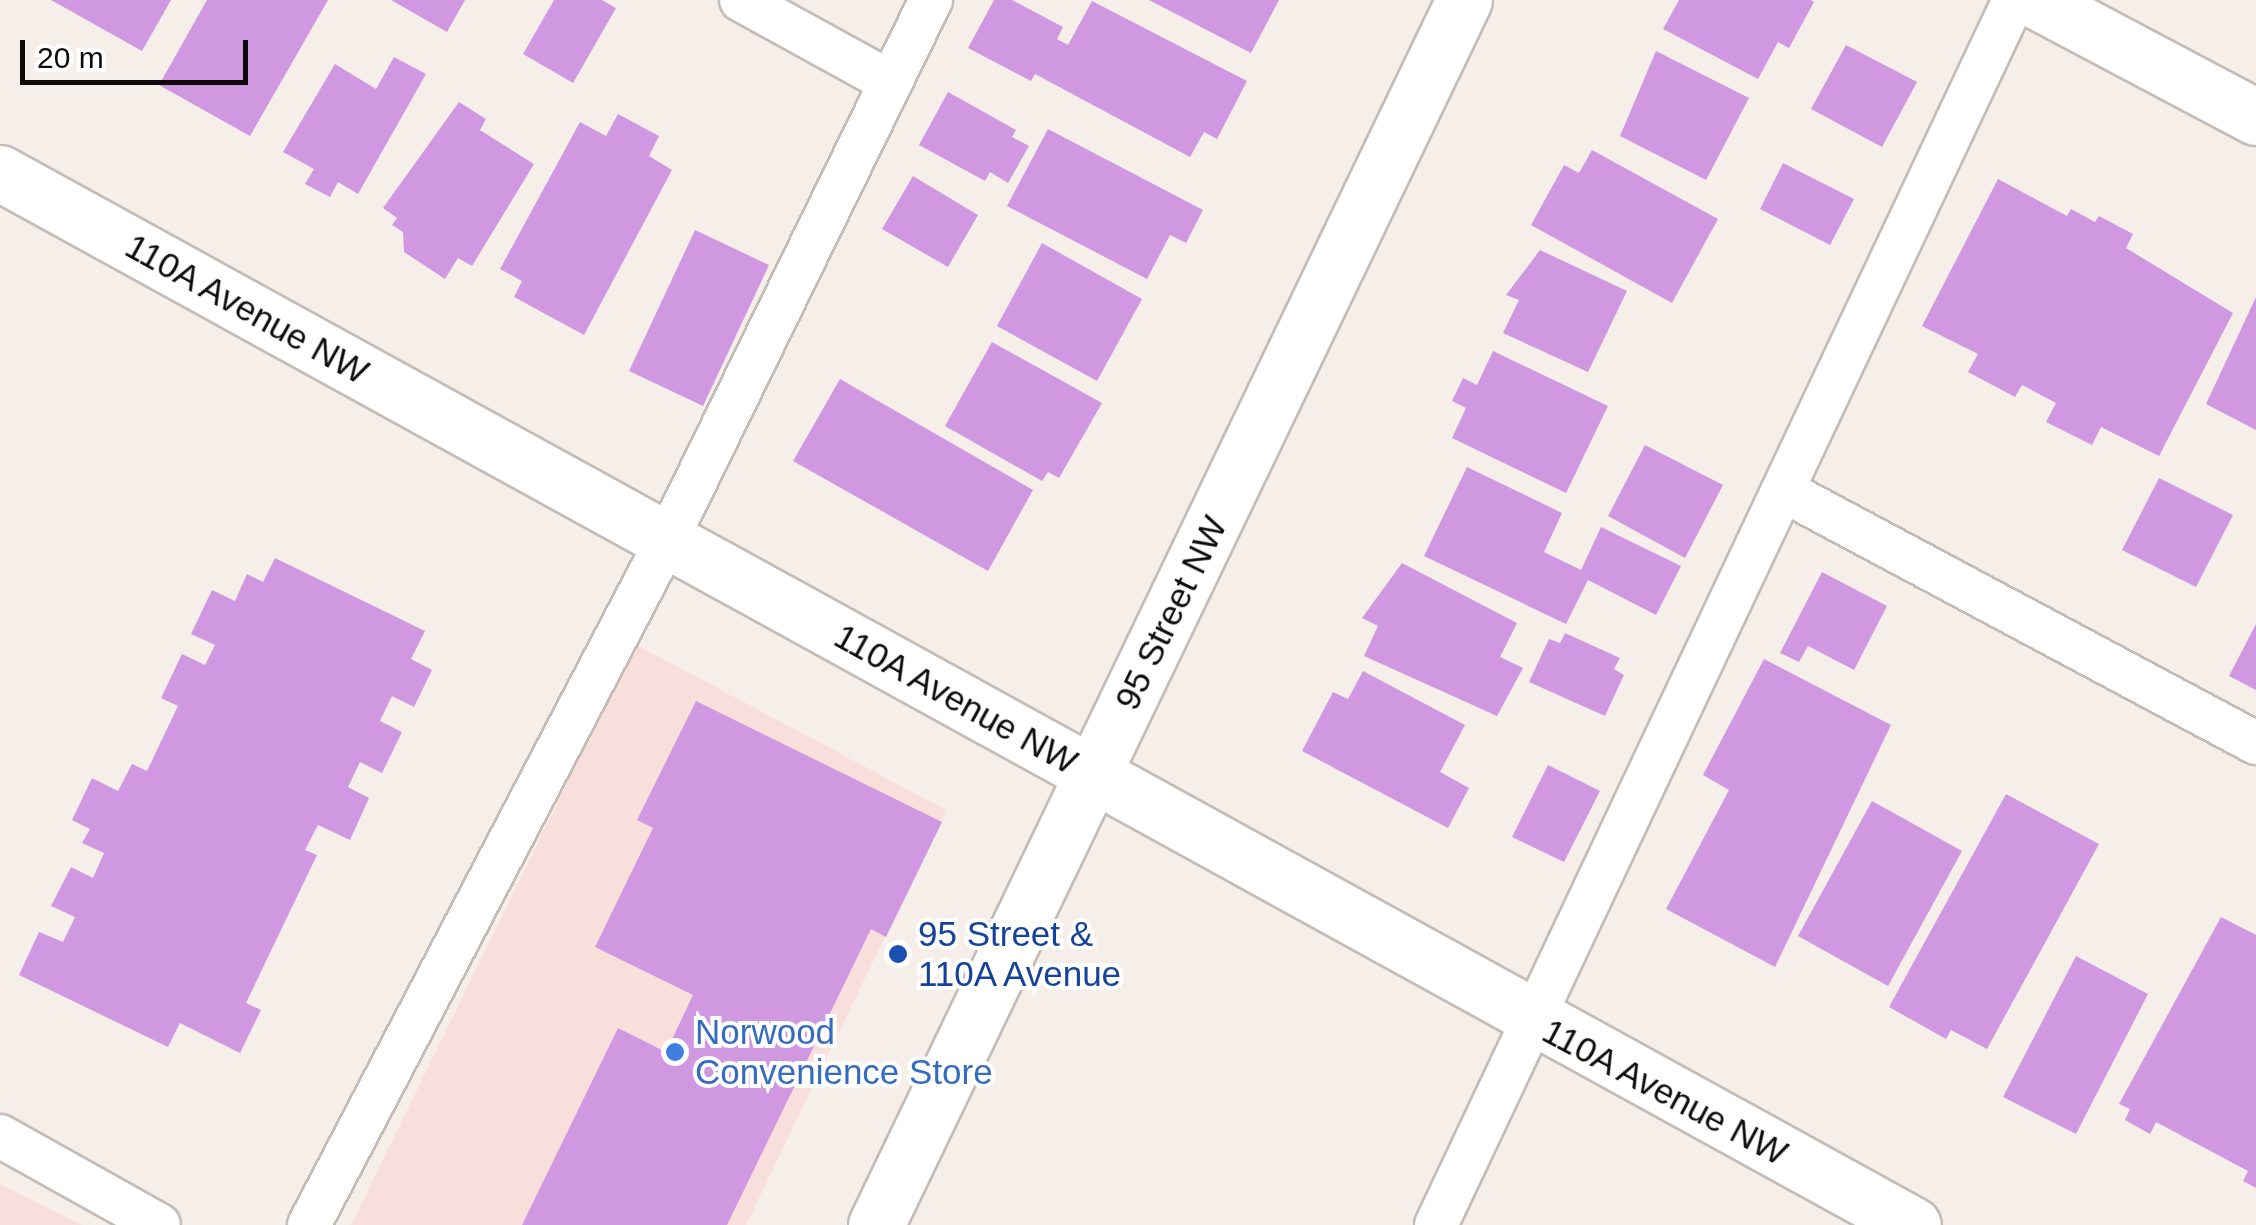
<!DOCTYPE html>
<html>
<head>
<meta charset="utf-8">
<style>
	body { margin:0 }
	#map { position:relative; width:2256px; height:1225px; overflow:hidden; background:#f6eee8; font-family:Helvetica,sans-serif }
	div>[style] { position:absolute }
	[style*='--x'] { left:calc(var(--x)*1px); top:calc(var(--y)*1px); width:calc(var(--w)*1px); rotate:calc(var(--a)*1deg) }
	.commercial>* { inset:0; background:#f9dfdc }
	.building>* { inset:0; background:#d098e0 }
	.roads { filter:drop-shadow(2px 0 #c3bbb6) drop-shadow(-2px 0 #c3bbb6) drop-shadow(0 2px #c3bbb6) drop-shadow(0 -2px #c3bbb6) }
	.service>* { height:42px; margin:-21px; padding:0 21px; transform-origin:21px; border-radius:21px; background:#fff }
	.minor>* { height:55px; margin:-27.5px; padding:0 27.5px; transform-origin:27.5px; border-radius:27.5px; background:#fff }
	.tertiary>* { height:55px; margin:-27.5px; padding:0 27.5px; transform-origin:27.5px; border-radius:27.5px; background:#fff }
	.dots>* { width:28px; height:28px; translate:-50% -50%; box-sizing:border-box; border:5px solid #fff; border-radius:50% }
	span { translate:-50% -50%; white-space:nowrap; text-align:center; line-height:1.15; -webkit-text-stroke:8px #fff; paint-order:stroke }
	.street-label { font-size:35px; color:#0e0c0a }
	.transit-label { font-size:35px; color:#164399 }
	.left { translate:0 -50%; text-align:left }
	.shop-label { font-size:35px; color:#366cbe }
	.scale { position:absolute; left:20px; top:40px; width:228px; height:45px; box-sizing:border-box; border:5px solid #0e0c0a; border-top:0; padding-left:12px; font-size:30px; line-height:35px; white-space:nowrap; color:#0e0c0a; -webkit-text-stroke:8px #fff; paint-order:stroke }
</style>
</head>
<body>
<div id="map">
	<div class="commercial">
		<div style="clip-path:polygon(635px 644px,946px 810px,746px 1225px,351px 1225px)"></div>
		<div style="clip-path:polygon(0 1184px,82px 1225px,0 1225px)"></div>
	</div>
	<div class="building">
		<div style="clip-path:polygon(51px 0,171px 0,142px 51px)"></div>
		<div style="clip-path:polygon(207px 0,328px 0,250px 136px,159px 85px)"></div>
		<div style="clip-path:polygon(391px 0,465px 0,447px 32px)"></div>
		<div style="clip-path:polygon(554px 0,602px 0,616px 8px,573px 83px,523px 54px)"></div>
		<div style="clip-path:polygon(994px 0,1012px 0,1063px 27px,1057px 39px,1068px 45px,1092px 1px,1247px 81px,1217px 139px,1204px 132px,1190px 157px,1035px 74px,1031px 81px,968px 48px)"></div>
		<div style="clip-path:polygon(1149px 0,1279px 0,1251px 53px)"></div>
		<div style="clip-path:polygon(1679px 0,1811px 0,1814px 2px,1789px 48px,1778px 42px,1758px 79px,1663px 29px)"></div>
		<div style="clip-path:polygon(1846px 45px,1917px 82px,1882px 147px,1811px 109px)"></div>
		<div style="clip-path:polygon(1656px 51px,1749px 98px,1706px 180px,1620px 136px)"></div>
		<div style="clip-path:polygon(394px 57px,426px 74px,358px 194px,338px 182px,330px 197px,305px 184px,314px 169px,283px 152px,335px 64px,376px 89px)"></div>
		<div style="clip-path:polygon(948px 92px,1016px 130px,1012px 137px,1029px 146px,1008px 183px,990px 172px,985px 181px,919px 145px)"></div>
		<div style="clip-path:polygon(459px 102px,486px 119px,480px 130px,534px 164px,472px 266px,458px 258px,445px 279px,404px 252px,403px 232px,392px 225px,397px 218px,383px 208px)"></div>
		<div style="clip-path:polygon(618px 114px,659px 136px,649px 156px,672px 170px,584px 335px,514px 297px,522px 281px,500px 269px,580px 122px,606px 136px)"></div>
		<div style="clip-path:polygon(1048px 129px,1203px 210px,1186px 243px,1170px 235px,1147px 279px,1007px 206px)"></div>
		<div style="clip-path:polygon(1592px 150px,1718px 219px,1672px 303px,1531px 225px,1564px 165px,1579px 173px)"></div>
		<div style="clip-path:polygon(1783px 163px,1854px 199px,1830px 245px,1760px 209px)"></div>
		<div style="clip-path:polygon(913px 176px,978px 215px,948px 267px,882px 229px)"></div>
		<div style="clip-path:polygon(1998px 179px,2067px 216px,2071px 209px,2095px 222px,2099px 216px,2133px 234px,2126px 248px,2233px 313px,2159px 456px,2101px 427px,2092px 445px,2046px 422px,2056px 403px,2022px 385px,2015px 397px,1968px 372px,1978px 354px,1922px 326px)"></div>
		<div style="clip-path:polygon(695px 230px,769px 265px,703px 406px,629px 371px)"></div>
		<div style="clip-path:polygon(1042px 243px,1142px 299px,1097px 381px,997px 326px)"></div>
		<div style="clip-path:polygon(1540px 250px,1627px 291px,1588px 372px,1503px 333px,1519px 300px,1506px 295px)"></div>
		<div style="clip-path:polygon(2256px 297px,2256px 430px,2206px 404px)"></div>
		<div style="clip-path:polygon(992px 342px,1102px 403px,1059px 478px,1048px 472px,1042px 481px,945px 426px)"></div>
		<div style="clip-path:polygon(1493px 351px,1608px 406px,1566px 493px,1452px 438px,1466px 408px,1452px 401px,1463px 378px,1477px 385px)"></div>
		<div style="clip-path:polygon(840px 379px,1033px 490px,988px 571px,793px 461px)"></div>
		<div style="clip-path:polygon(1645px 445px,1723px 485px,1685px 558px,1608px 516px)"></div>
		<div style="clip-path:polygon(1467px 467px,1562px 513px,1544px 552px,1581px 570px,1601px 527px,1681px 566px,1656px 615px,1588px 580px,1566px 624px,1424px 556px)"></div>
		<div style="clip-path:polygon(2159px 478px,2233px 515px,2196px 587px,2122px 550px)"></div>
		<div style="clip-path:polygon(275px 558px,425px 631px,411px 659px,432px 670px,414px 707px,392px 696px,380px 721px,402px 732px,382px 773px,360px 762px,348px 787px,369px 798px,350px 840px,318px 825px,305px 850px,317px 855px,246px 1003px,261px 1010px,240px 1053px,180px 1023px,168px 1047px,19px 975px,39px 932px,63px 942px,75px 917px,51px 906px,71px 867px,93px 878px,104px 853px,82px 843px,90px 829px,72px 820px,92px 778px,118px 791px,132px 764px,147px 771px,178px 706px,161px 698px,182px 654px,205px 665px,215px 645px,191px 634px,212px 590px,235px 601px,247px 574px,263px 582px)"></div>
		<div style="clip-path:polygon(1402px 563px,1517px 623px,1500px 657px,1523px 668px,1497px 716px,1364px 656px,1378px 626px,1362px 618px)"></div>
		<div style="clip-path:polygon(1822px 572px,1887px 606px,1854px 670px,1808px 646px,1799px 662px,1780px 653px)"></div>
		<div style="clip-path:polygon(2256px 624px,2256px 690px,2229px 676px)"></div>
		<div style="clip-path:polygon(1565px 633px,1620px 658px,1614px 669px,1624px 675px,1605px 716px,1529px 682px,1549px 639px,1560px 643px)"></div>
		<div style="clip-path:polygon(1764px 659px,1891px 725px,1775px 967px,1666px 909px,1729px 790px,1703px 775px)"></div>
		<div style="clip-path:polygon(1363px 671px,1465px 725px,1440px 772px,1469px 788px,1448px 828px,1302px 751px,1333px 692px,1348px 699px)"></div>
		<div style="clip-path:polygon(696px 701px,942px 822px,886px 937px,871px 929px,727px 1225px,522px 1225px,618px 1028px,666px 1052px,693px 995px,595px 947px,653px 828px,637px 820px)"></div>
		<div style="clip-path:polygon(1548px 765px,1600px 791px,1564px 862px,1512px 837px)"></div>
		<div style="clip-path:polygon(2006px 794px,2099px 844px,1987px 1049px,1951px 1030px,1946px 1039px,1889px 1007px)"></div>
		<div style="clip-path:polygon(1872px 801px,1962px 851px,1888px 986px,1798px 936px)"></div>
		<div style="clip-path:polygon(2221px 917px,2256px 935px,2256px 1188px,2243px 1181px,2248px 1171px,2156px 1122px,2150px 1134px,2125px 1120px,2130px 1109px,2119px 1104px)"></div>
		<div style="clip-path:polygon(2076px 956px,2148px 994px,2076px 1134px,2003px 1097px)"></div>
	</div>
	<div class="roads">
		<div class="service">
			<div style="--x:741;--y:0;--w:170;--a:28.8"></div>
			<div style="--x:1784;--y:491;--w:535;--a:28.1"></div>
			<div style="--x:0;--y:1136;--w:182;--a:29.2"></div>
			<div style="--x:309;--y:1225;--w:773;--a:-62.41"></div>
			<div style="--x:667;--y:540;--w:601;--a:-63.95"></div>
			<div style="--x:1436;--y:1225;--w:1355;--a:-64.74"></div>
		</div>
		<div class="minor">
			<div style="--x:2035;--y:0;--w:250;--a:27.9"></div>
			<div style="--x:0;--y:173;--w:2183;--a:28.81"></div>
		</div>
		<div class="tertiary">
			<div style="--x:876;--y:1225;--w:1359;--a:-64.36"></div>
		</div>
	</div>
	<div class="dots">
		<div style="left:898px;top:954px;background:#1a4fb4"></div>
		<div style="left:675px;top:1052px;background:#3f7fe0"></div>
	</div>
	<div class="street-label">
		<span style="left:247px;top:309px;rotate:29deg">110A Avenue NW</span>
		<span style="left:1171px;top:613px;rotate:-64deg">95 Street NW</span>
		<span style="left:956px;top:699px;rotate:29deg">110A Avenue NW</span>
		<span style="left:1665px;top:1092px;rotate:28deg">110A Avenue NW</span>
	</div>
	<div class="transit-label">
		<span class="left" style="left:918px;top:954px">95 Street &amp;<br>110A Avenue</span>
	</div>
	<div class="shop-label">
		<span class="left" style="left:695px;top:1052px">Norwood<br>Convenience Store</span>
	</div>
	<div class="scale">20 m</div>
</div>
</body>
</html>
